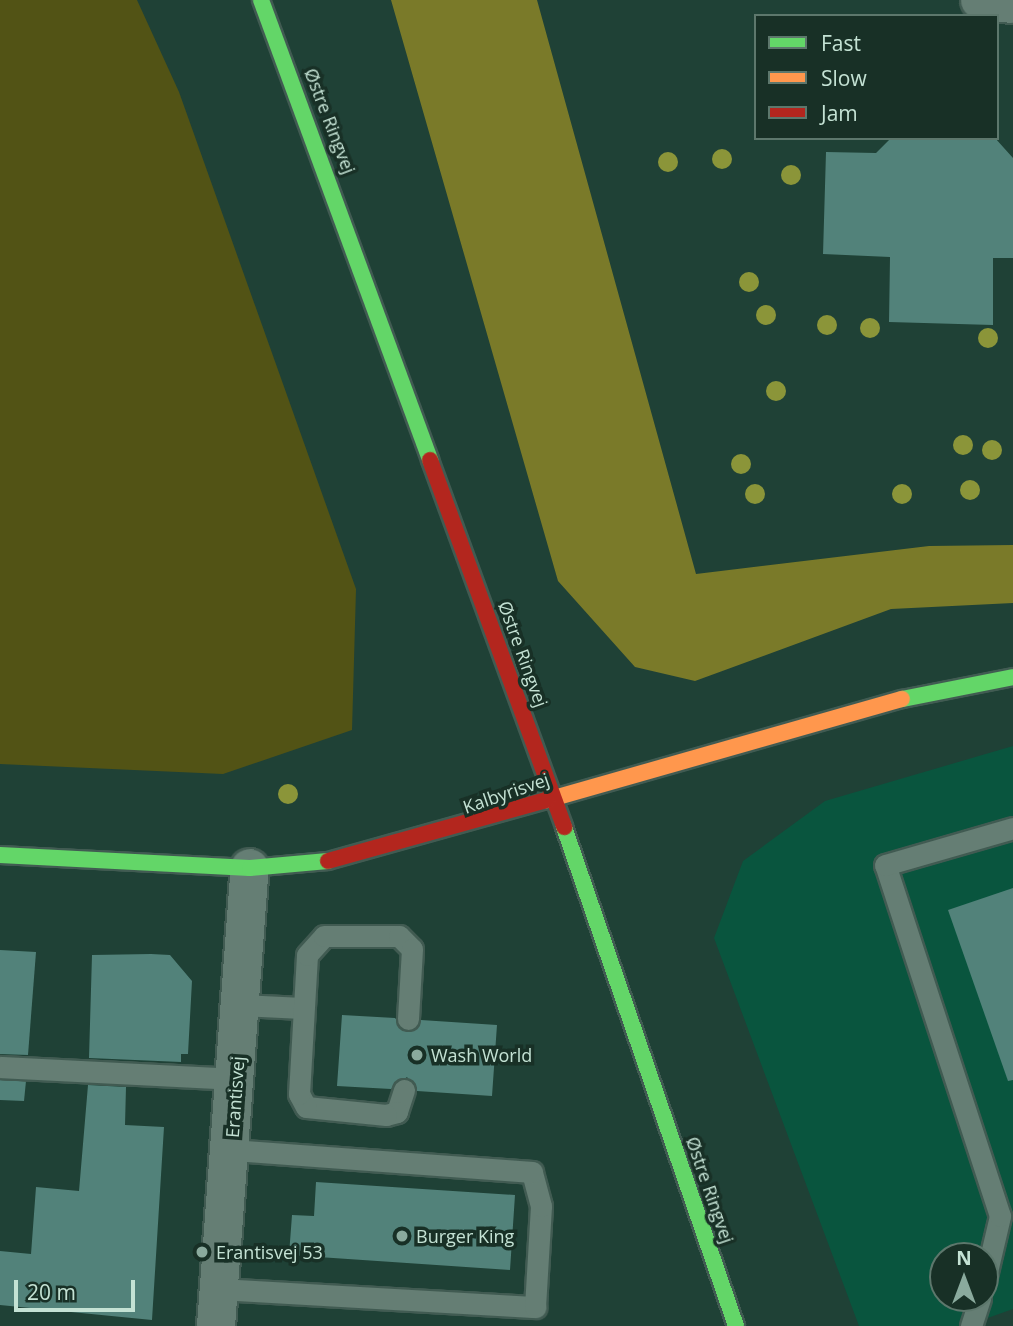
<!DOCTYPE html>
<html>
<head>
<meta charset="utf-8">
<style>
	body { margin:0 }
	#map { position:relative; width:1013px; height:1326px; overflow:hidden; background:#1f4136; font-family:"Open Sans",sans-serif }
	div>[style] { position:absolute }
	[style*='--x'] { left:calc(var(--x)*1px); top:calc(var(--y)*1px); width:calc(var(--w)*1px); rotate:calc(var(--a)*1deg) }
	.built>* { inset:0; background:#09553e }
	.green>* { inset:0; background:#525315 }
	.forest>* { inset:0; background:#7a7a29 }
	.building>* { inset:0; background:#52827a }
	.roads { filter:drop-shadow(2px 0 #415b52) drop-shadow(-2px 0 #415b52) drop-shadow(0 2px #415b52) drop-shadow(0 -2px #415b52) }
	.lane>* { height:21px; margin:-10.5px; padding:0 10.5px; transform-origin:10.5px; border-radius:10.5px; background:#657e74 }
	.street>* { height:38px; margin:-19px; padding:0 19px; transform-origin:19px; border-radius:19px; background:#657e74 }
	.fast>* { height:16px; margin:-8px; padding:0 8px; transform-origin:8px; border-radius:8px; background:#63d668 }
	.slow>* { height:16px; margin:-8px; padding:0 8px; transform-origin:8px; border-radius:8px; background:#ff974d }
	.jam>* { height:16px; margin:-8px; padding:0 8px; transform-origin:8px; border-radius:8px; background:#b3261e }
	.trees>* { width:20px; height:20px; margin:-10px; border-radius:50%; background:#8b9539 }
	.dots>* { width:19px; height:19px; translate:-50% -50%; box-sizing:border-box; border:4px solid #183026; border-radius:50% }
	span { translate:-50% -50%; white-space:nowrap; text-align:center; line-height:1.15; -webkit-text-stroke:7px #183026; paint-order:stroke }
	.street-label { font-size:18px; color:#c4e2d4 }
	.poi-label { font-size:18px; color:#c4e2d4 }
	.left { translate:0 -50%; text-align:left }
	.legend { position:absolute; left:754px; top:14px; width:245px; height:126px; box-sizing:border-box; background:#183026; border:2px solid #5d776c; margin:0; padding:9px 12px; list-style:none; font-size:21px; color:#c4e2d4 }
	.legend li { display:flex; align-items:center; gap:14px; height:35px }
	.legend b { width:35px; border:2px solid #5d776c }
	.north { position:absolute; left:929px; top:1242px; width:70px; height:70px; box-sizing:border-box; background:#183026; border:2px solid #5d776c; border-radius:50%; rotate:0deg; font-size:19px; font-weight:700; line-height:28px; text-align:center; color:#c4e2d4 }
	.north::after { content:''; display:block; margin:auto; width:24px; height:32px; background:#8aaa9d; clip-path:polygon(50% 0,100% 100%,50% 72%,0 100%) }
	.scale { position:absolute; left:14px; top:1280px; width:121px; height:32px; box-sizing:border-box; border:4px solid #c4e2d4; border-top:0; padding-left:9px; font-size:21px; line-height:24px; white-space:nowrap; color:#c4e2d4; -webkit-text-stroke:5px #183026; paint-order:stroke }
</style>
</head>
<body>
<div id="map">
	<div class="built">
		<div style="clip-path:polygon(evenodd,1013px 746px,1013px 1309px,965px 1326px,859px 1326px,714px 938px,743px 861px,825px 801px,1013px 746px,943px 1256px,985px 1256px,985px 1298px,943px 1298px,943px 1256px)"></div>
	</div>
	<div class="green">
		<div style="clip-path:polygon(0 0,137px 0,179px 92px,356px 589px,352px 730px,223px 774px,0 764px)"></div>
	</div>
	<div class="forest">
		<div style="clip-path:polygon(391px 0,537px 0,696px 574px,929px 546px,1013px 545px,1013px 603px,891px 609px,695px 681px,635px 667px,558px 581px)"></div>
	</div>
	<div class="building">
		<div style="clip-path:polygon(891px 138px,995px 138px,1013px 158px,1013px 258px,993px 258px,993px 325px,889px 322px,890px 257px,823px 254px,826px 152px,876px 153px)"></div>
		<div style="clip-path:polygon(1013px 888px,1013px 1080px,1008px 1081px,948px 910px)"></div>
		<div style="clip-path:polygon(0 950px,36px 952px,28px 1055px,0 1054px)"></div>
		<div style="clip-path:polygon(151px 954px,170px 955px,192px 981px,188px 1054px,181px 1054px,181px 1062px,89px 1058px,92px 955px)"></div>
		<div style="clip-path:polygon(342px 1015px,395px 1018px,407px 1032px,421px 1020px,497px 1025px,492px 1096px,417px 1091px,407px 1077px,391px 1089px,337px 1086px)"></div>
		<div style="clip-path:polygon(0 1080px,26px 1081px,24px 1101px,0 1100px)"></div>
		<div style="clip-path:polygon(88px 1085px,126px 1087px,125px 1125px,164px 1127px,152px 1320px,0 1305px,0 1251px,31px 1254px,36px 1187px,79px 1191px)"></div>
		<div style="clip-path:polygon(316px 1182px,515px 1195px,510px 1270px,289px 1255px,292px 1215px,314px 1216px)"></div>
	</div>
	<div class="roads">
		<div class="lane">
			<div style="--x:241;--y:1005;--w:61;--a:2.8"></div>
			<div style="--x:0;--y:1067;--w:236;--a:2.9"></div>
			<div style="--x:404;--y:1090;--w:23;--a:108"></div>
			<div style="--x:397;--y:1112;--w:11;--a:165"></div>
			<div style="--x:386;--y:1115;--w:80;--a:-174.3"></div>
			<div style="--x:306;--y:1107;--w:15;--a:-118"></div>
			<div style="--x:299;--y:1094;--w:139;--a:-86.7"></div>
			<div style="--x:307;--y:955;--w:25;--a:-48"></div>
			<div style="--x:324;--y:936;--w:75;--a:0"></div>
			<div style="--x:399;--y:936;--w:18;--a:45"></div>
			<div style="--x:412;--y:949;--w:70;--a:93.3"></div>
			<div style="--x:985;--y:1280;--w:66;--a:-76.8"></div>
			<div style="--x:1000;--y:1216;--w:369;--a:-108.1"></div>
			<div style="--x:885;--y:865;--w:133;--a:-16.1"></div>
			<div style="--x:221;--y:1289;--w:315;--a:3.3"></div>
			<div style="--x:535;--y:1307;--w:101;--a:-86.6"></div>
			<div style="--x:541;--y:1206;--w:35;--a:-105"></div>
			<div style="--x:532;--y:1172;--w:302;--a:-175.8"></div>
			<div style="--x:971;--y:1326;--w:29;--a:-72"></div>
		</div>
		<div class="street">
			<div style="--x:980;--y:0;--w:33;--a:7"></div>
			<div style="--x:216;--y:1326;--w:459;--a:-85.8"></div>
		</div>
		<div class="fast">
			<div style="--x:261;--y:0;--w:490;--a:69.8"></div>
			<div style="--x:902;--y:699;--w:113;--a:-11.2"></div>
			<div style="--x:564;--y:827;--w:528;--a:70.98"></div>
			<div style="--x:0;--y:855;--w:250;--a:3"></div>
			<div style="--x:250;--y:868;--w:78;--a:-5.1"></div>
		</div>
		<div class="slow">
			<div style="--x:547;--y:800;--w:369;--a:-15.9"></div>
		</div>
		<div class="jam">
			<div style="--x:430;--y:460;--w:391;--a:69.9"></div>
			<div style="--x:328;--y:861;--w:227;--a:-15.6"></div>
		</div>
	</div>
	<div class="trees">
		<div style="left:722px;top:159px"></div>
		<div style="left:668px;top:162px"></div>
		<div style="left:791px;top:175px"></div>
		<div style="left:749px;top:282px"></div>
		<div style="left:766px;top:315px"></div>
		<div style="left:827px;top:325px"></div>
		<div style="left:870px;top:328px"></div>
		<div style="left:988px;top:338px"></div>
		<div style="left:776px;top:391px"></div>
		<div style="left:963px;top:445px"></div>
		<div style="left:992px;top:450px"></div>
		<div style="left:741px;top:464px"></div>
		<div style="left:970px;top:490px"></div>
		<div style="left:755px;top:494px"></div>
		<div style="left:902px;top:494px"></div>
		<div style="left:288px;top:794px"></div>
	</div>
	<div class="dots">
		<div style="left:417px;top:1055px;background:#8aaa9d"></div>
		<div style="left:402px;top:1236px;background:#8aaa9d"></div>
		<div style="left:202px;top:1252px;background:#8aaa9d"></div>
	</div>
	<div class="street-label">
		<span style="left:330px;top:121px;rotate:69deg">Østre Ringvej</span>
		<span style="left:523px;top:654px;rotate:70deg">Østre Ringvej</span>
		<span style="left:506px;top:793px;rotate:-19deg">Kalbyrisvej</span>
		<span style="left:235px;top:1097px;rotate:-86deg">Erantisvej</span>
		<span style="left:710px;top:1190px;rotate:71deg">Østre Ringvej</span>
	</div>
	<div class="poi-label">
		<span class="left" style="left:431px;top:1055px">Wash World</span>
		<span class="left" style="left:416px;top:1236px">Burger King</span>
		<span class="left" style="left:216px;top:1252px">Erantisvej 53</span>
	</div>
	<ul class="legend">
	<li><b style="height:9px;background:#63d668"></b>Fast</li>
	<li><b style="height:9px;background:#ff974d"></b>Slow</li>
	<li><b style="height:9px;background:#b3261e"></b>Jam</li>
	</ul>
	<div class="north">N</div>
	<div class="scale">20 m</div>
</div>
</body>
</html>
